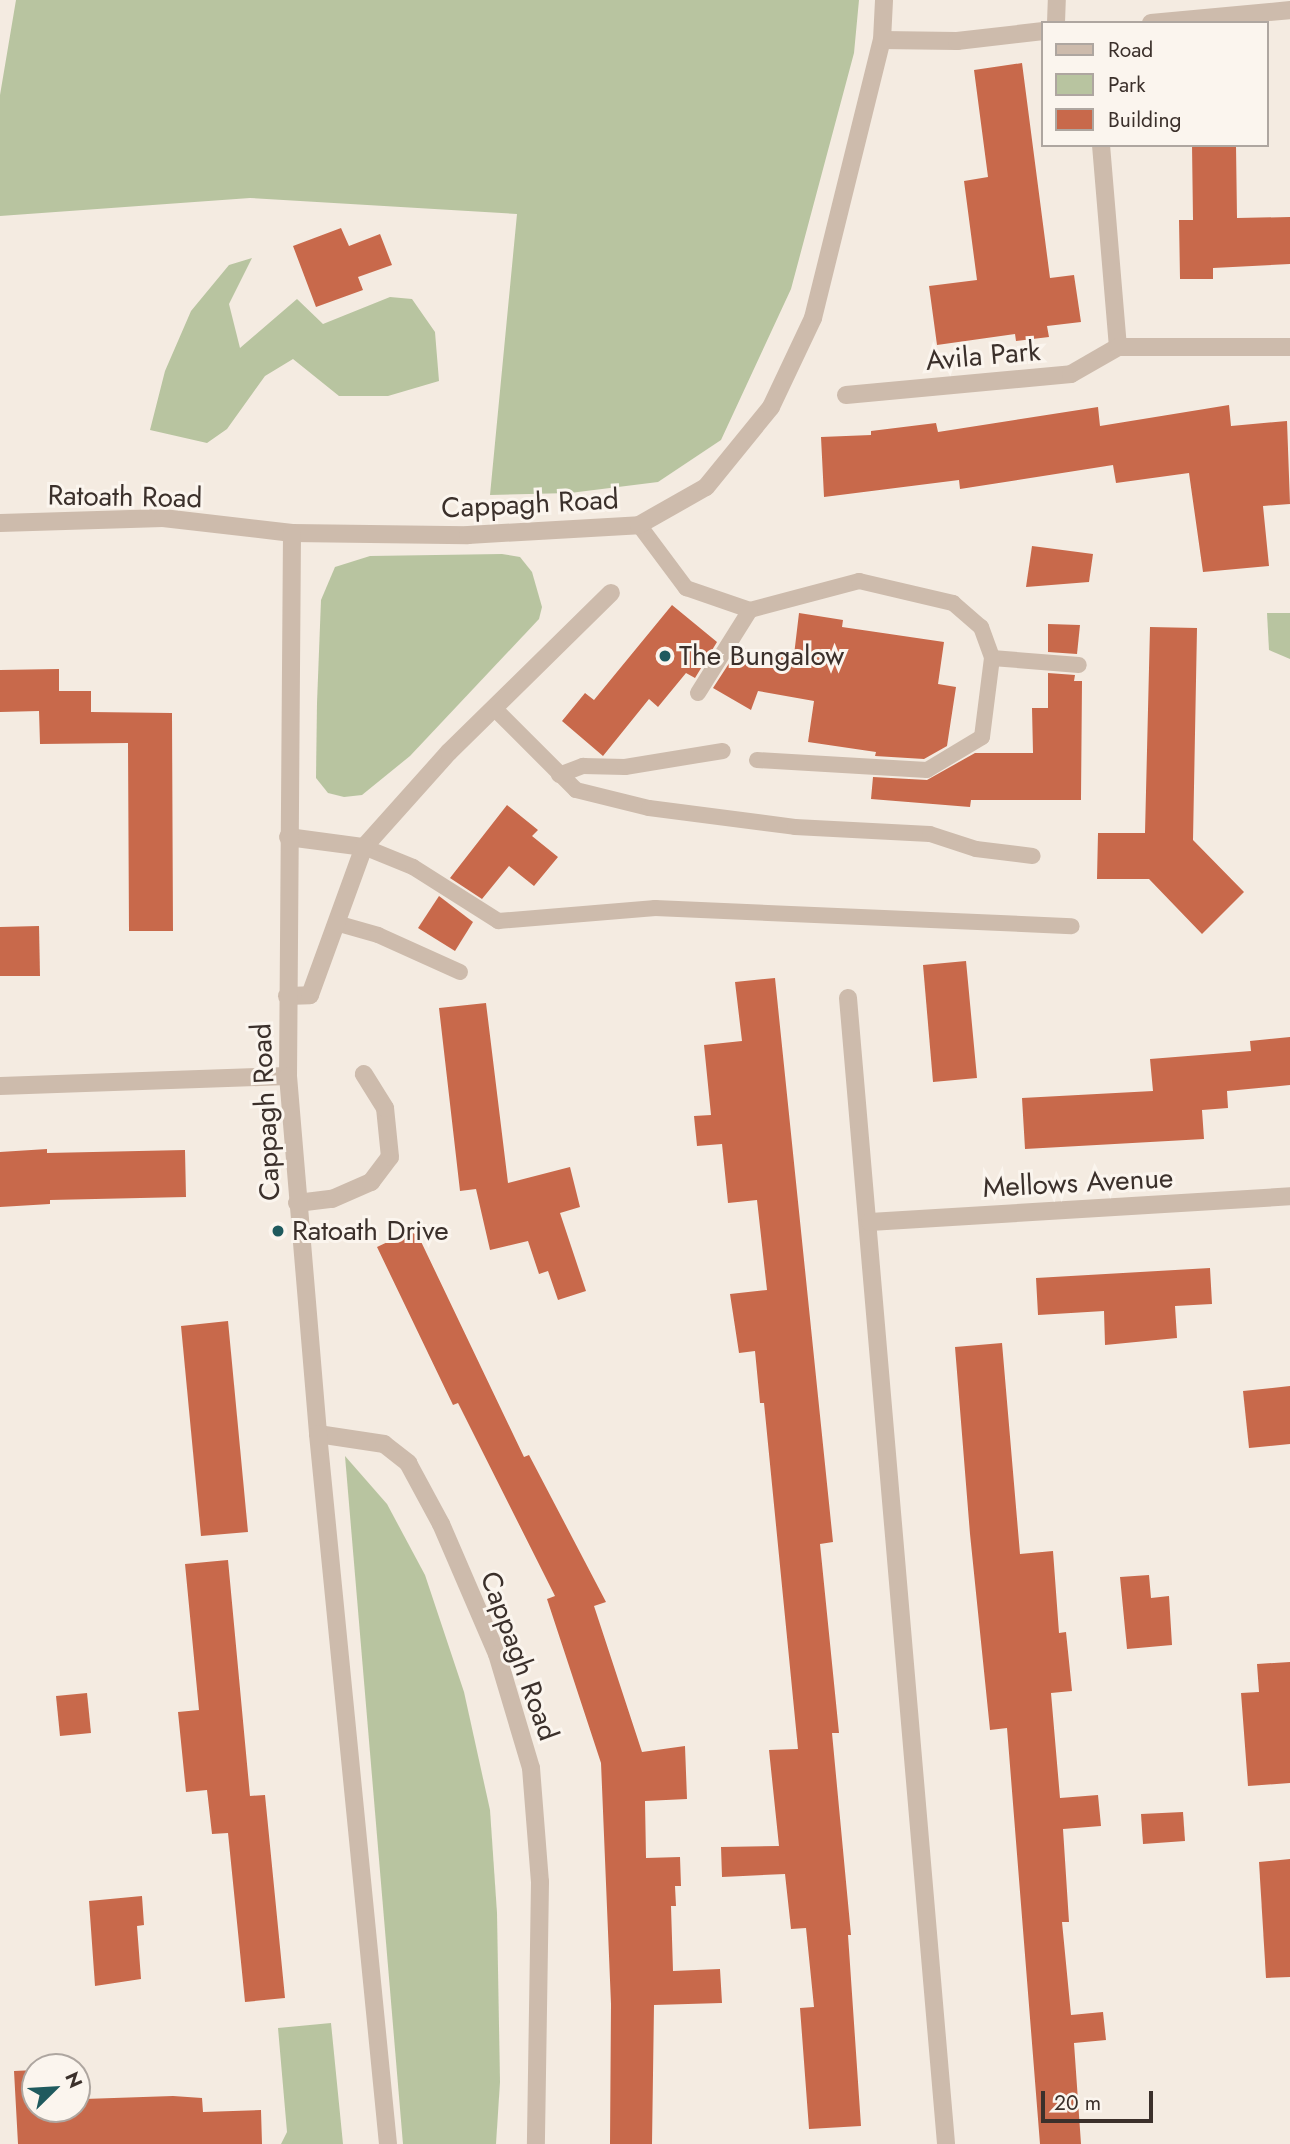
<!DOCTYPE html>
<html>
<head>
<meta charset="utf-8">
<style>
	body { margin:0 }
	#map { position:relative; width:1290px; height:2144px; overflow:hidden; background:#f4ebe1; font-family:Jost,sans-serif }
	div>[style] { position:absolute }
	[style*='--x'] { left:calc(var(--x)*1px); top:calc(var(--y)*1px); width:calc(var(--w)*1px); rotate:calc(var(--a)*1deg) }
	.green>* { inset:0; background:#b8c4a0 }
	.building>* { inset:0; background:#c8694b }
	.service>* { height:16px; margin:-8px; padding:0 8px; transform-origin:8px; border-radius:8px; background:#cdbbac }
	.minor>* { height:18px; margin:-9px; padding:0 9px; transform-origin:9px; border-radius:9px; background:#cdbbac }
	.tertiary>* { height:18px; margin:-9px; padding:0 9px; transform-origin:9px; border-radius:9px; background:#cdbbac }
	.dots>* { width:19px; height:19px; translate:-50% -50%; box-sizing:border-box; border:4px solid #fbf5ee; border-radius:50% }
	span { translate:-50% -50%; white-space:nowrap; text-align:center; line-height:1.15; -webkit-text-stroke:6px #fbf5ee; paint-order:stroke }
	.street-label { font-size:28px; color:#3b302b }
	.poi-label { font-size:28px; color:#3b302b }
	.left { translate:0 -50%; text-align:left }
	.legend { position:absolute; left:1041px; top:21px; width:228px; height:126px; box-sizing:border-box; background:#fbf5ee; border:2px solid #aea6a0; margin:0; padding:9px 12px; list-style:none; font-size:21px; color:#3b302b }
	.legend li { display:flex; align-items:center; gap:14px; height:35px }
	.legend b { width:35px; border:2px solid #aea6a0 }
	.north { position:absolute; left:21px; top:2053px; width:70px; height:70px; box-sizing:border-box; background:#fbf5ee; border:2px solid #aea6a0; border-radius:50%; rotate:66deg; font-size:19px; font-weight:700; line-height:28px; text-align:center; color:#3b302b }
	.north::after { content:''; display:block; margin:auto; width:24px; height:32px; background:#1f5a5e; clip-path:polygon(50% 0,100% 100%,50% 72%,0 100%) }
	.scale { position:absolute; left:1041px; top:2091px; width:112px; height:32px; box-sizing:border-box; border:4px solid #3b302b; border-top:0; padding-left:9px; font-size:21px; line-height:24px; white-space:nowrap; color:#3b302b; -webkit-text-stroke:5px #fbf5ee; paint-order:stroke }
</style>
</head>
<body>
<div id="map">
	<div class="green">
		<div style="clip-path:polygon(16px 0,859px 0,854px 53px,791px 289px,721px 440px,658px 482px,570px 493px,490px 495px,517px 214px,250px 198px,0 216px,0 95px)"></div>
		<div style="clip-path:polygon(252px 258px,229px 304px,240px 348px,297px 299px,323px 324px,390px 297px,412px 299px,435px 332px,439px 381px,388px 396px,339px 396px,293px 359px,265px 376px,227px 429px,207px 443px,150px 430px,165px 371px,191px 311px,229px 265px)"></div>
		<div style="clip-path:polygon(502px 554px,520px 557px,532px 572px,542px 607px,539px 619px,410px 756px,362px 795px,344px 797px,328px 793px,316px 778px,317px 703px,321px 600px,335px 567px,370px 556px)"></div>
		<div style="clip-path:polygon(1267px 613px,1290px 613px,1290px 659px,1269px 650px)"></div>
		<div style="clip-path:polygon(345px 1456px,387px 1504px,425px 1575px,464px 1692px,490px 1810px,497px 1913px,500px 2082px,496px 2144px,403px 2144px)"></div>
		<div style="clip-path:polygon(331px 2023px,343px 2144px,281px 2144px,287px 2132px,278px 2028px)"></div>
	</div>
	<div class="building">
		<div style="clip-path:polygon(1022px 63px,1050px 278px,1074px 275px,1081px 322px,1047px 326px,1049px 337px,1016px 341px,1015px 334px,937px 345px,929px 286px,977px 280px,964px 181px,988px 177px,974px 70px)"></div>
		<div style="clip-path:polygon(1192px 145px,1236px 145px,1237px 218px,1290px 217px,1290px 264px,1213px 268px,1213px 279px,1180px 279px,1179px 220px,1193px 220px)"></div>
		<div style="clip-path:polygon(341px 228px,349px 246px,380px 234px,392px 265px,358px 277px,363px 290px,316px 307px,293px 246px)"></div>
		<div style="clip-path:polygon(1229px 405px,1231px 426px,1287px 421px,1290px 504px,1263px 506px,1269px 566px,1203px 572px,1189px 473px,1116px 483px,1113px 465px,960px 489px,959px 480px,824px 497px,821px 437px,871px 435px,871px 431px,936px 423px,938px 432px,1098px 407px,1100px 426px)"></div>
		<div style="clip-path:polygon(1032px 546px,1093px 554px,1089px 582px,1026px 587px)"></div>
		<div style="clip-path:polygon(672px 605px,717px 642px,695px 678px,686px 673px,658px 707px,649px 699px,603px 756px,562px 721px,585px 693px,594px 700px)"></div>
		<div style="clip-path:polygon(799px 613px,843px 620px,842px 627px,944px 642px,938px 684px,956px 687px,947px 746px,924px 759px,875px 756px,876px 752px,808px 742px,814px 701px,758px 691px,751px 710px,713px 688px,739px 648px,794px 655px)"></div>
		<div style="clip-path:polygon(1048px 624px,1080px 625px,1077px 654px,1048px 652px)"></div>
		<div style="clip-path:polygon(1150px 627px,1197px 628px,1193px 840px,1244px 892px,1202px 934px,1149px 879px,1097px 879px,1098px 833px,1145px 833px)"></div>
		<div style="clip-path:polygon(59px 669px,59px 691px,91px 691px,91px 712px,172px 713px,173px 931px,129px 931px,128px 743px,40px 744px,39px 711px,0 712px,0 670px)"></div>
		<div style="clip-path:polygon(1048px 673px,1075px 675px,1074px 681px,1082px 681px,1081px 800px,971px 800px,970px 807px,871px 799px,873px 777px,927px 780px,975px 753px,1033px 753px,1032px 708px,1048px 708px)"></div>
		<div style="clip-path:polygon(507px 805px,538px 830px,532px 836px,558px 857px,534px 886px,509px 866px,482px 899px,450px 878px)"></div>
		<div style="clip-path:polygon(439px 896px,473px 922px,455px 951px,418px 928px)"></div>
		<div style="clip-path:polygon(39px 926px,40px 976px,0 976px,0 927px)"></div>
		<div style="clip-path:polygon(966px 961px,977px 1078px,933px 1082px,923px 965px)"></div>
		<div style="clip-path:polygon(775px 978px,833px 1542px,820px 1544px,839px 1733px,832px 1733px,851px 1935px,848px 1935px,861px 2126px,809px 2129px,800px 2008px,814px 2007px,806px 1928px,791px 1929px,785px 1874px,722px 1877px,721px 1847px,779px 1846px,769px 1750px,798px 1749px,764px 1403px,760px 1403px,755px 1351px,739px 1353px,730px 1294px,767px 1290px,757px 1200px,728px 1203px,722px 1144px,697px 1146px,694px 1116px,711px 1115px,704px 1045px,742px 1041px,735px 982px)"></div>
		<div style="clip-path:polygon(486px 1003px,508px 1183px,570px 1167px,580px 1207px,560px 1213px,586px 1291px,558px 1300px,548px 1271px,539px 1274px,528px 1241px,490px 1250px,476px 1189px,460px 1191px,439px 1008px)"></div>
		<div style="clip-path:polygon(1290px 1037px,1290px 1085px,1227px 1091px,1228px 1108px,1202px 1110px,1204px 1139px,1025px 1149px,1022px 1098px,1153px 1091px,1150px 1059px,1251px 1051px,1250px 1041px)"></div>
		<div style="clip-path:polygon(47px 1149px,47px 1153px,185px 1150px,186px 1197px,50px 1200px,50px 1204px,0 1207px,0 1152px)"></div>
		<div style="clip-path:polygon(415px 1229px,524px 1457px,529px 1455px,606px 1602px,594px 1606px,642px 1752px,685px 1746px,687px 1799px,645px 1801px,646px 1858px,680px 1857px,681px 1886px,675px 1886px,676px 1906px,671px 1906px,673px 1971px,720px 1969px,722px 2003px,654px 2005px,652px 2144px,610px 2144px,611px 2004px,601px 1763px,547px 1599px,555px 1596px,458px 1403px,453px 1405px,377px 1247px)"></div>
		<div style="clip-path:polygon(1210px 1268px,1212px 1304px,1175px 1306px,1177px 1338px,1105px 1345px,1104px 1311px,1038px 1315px,1036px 1278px)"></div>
		<div style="clip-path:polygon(228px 1321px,248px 1532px,201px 1536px,181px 1326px)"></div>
		<div style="clip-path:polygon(1002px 1343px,1020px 1554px,1053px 1551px,1059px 1633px,1066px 1632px,1072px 1691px,1051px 1693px,1060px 1798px,1098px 1795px,1101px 1826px,1063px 1829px,1069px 1922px,1062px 1922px,1071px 2015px,1103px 2012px,1106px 2040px,1074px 2043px,1081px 2144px,1040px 2144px,1007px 1728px,990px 1730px,970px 1534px,955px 1347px)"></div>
		<div style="clip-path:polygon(1290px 1386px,1290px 1444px,1249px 1448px,1243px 1391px)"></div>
		<div style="clip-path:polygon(228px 1560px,250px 1796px,265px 1795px,285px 1998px,245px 2002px,228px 1833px,212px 1834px,207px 1790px,186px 1792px,178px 1712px,199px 1710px,185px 1564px)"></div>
		<div style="clip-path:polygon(1149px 1575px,1151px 1598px,1169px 1596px,1172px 1645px,1127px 1649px,1120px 1577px)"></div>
		<div style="clip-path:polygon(1290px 1662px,1290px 1783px,1248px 1786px,1241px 1693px,1259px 1692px,1257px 1664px)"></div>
		<div style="clip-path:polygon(87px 1693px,91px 1733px,60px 1736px,56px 1696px)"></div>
		<div style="clip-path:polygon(1183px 1812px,1185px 1841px,1143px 1844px,1141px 1814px)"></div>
		<div style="clip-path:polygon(1290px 1859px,1290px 1977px,1266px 1978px,1259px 1862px)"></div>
		<div style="clip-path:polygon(142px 1896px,144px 1925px,137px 1926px,141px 1979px,95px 1986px,89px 1901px)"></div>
		<div style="clip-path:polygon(77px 2067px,82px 2067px,84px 2099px,173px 2096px,202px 2098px,203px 2112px,261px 2110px,262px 2144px,18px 2144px,14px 2071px,35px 2070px,35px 2109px,77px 2109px)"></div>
	</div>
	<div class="service">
		<div style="--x:639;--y:525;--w:79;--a:53.3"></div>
		<div style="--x:686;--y:588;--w:68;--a:19"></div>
		<div style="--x:750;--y:610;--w:113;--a:-14.9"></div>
		<div style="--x:859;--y:581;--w:97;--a:13.2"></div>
		<div style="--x:953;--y:603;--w:37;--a:41"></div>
		<div style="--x:981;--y:627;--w:33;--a:70"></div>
		<div style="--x:992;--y:658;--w:87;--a:4.6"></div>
		<div style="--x:698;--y:693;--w:98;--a:-57.9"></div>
		<div style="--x:494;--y:708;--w:116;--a:45"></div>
		<div style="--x:576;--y:790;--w:75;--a:13.9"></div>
		<div style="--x:649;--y:808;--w:147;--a:7.4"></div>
		<div style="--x:795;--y:827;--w:135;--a:3"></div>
		<div style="--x:930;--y:834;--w:48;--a:18.1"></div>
		<div style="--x:976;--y:849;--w:57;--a:7"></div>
		<div style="--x:757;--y:760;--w:170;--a:3.4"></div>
		<div style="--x:927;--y:770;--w:64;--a:-31"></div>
		<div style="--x:982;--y:737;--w:80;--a:-82.8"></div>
		<div style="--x:559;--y:775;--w:26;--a:-21"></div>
		<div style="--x:583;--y:766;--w:42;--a:1.4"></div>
		<div style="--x:625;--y:767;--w:99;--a:-9.3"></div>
		<div style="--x:364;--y:847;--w:53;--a:22.2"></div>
		<div style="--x:413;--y:867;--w:101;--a:32.4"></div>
		<div style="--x:498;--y:921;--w:158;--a:-4.7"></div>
		<div style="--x:655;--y:908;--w:417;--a:2.5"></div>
		<div style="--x:336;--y:923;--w:44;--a:15.9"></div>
		<div style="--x:378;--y:935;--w:90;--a:24.3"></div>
	</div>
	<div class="minor">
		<div style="--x:1056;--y:23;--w:23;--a:-88"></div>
		<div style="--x:1151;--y:23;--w:140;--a:-5.3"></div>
		<div style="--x:882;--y:40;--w:75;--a:0.8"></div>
		<div style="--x:957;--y:41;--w:87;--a:-6.6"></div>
		<div style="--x:1101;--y:145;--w:203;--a:85.2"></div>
		<div style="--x:846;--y:395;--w:226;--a:-5.3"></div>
		<div style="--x:1071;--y:374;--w:54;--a:-29.9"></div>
		<div style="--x:1118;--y:347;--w:172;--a:0"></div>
		<div style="--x:288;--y:837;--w:77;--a:7.5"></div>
		<div style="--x:364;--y:847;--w:127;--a:-48.2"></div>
		<div style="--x:449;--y:752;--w:227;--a:-44.5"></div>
		<div style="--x:287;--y:996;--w:23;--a:-2"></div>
		<div style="--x:310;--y:995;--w:158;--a:-70"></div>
		<div style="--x:848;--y:998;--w:1150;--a:85.11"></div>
		<div style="--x:0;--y:1086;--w:288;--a:-2"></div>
		<div style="--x:297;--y:1203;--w:35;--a:-7"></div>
		<div style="--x:332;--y:1199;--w:43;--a:-23.6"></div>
		<div style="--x:371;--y:1182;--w:31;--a:-53"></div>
		<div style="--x:390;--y:1157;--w:49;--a:-95.8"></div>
		<div style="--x:385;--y:1108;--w:40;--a:-122"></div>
		<div style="--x:870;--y:1222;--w:421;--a:-3.5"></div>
		<div style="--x:318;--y:1434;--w:67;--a:8.6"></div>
		<div style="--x:384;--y:1444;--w:31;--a:38"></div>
		<div style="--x:408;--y:1463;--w:69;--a:61.6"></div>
		<div style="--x:441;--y:1524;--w:142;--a:66.7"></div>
		<div style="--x:497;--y:1654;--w:119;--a:73.4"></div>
		<div style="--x:531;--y:1768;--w:114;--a:85.5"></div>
		<div style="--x:540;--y:1882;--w:262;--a:90.9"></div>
	</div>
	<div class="tertiary">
		<div style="--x:0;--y:523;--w:163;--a:-1.8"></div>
		<div style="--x:163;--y:518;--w:130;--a:6.6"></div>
		<div style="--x:292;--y:533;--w:176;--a:0.7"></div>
		<div style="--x:468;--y:535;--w:171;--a:-3.3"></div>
		<div style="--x:639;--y:525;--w:77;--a:-29.6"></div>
		<div style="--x:706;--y:487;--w:103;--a:-50.9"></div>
		<div style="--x:771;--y:407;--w:98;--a:-64.7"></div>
		<div style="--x:813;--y:318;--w:286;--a:-76.1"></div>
		<div style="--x:882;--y:40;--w:40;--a:-87.1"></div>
		<div style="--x:292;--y:533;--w:543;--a:90.42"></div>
		<div style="--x:288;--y:1076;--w:359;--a:85.2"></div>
		<div style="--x:318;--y:1434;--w:713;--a:84.37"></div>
	</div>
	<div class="dots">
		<div style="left:665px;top:656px;background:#1f5a5e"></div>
		<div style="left:278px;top:1231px;background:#1f5a5e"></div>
	</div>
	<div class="street-label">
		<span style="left:983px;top:356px;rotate:-5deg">Avila Park</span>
		<span style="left:125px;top:497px;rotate:1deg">Ratoath Road</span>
		<span style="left:530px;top:504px;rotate:-3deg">Cappagh Road</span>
		<span style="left:266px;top:1112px;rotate:-93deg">Cappagh Road</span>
		<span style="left:1078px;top:1183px;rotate:-3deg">Mellows Avenue</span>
		<span style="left:519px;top:1656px;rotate:70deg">Cappagh Road</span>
	</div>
	<div class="poi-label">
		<span class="left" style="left:679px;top:656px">The Bungalow</span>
		<span class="left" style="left:292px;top:1231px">Ratoath Drive</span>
	</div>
	<ul class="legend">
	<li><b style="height:9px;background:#cdbbac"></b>Road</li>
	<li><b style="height:19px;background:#b8c4a0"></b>Park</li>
	<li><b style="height:19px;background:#c8694b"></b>Building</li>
	</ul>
	<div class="north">N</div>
	<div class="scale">20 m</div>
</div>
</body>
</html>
